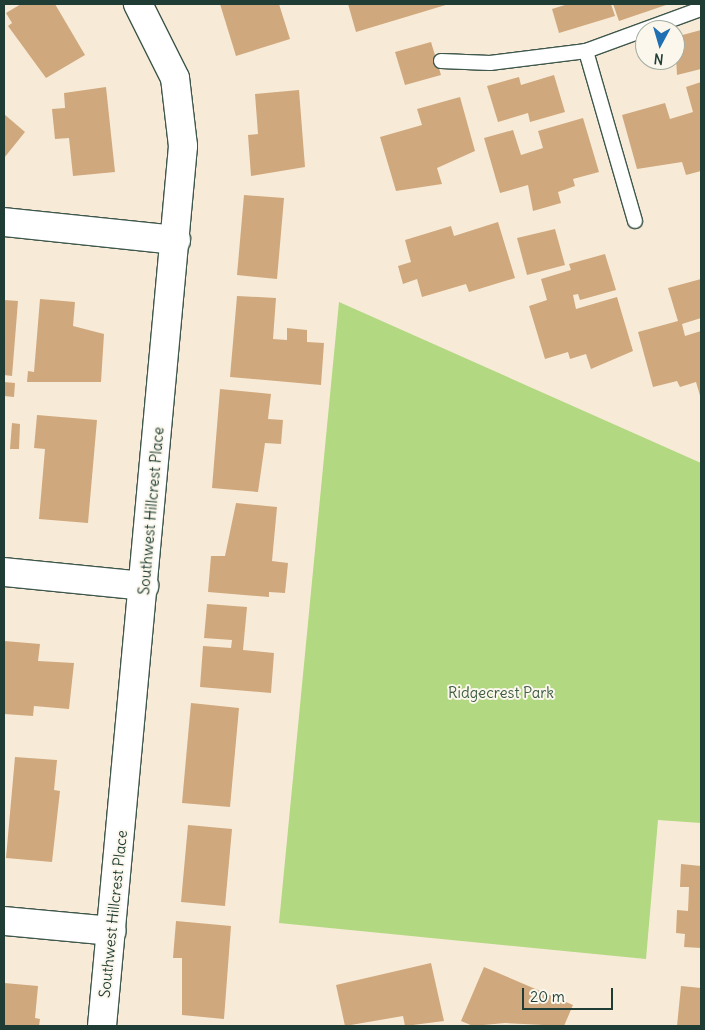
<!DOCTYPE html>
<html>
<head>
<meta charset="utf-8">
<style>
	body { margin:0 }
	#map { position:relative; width:705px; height:1030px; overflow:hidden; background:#f7ebd7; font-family:Delius,sans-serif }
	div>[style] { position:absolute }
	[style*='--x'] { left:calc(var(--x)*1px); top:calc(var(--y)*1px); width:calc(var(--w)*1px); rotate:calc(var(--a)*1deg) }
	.green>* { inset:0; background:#b2d881 }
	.building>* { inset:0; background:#d0a87d }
	.roads { filter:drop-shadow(1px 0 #3f574c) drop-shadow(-1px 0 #3f574c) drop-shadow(0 1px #3f574c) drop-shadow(0 -1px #3f574c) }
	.lane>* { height:14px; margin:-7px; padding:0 7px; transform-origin:7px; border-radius:7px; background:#fff }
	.street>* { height:28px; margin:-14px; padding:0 14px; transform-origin:14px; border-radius:14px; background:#fff }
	span { translate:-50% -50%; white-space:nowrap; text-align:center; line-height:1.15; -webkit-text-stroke:4px #fbf7ec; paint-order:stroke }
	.street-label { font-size:15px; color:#1f3d34 }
	.park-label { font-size:15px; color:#3c5c43 }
	.frame { position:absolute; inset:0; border:5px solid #1f3d34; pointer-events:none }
	.north { position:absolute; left:635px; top:20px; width:50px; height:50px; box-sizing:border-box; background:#fbf7ec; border:1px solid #a3ada2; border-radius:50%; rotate:186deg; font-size:14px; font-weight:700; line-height:20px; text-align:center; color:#1f3d34 }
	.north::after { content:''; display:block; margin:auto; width:18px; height:22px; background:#1f6fb2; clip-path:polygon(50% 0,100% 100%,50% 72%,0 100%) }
	.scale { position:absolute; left:522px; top:988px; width:91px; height:22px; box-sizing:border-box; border:2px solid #1f3d34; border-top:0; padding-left:6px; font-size:15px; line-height:18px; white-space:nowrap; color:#1f3d34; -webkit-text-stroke:4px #fbf7ec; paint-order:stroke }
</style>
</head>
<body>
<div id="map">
	<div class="green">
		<div style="clip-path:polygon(339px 302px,701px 463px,701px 823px,658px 820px,646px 959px,279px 923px)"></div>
	</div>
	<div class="building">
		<div style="clip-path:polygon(21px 4px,55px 4px,85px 55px,46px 78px,8px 26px,12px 23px,6px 13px)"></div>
		<div style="clip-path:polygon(220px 4px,279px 4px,290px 39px,236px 56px)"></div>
		<div style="clip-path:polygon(348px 4px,449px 4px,356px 32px)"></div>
		<div style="clip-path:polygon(568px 4px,611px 4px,615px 16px,559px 33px,552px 9px)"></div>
		<div style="clip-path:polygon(613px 4px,669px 4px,619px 21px)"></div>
		<div style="clip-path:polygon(701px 30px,701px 69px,677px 75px,675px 37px)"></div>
		<div style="clip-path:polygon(431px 42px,441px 75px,405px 85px,395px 52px)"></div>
		<div style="clip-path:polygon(554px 75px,565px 112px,530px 122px,528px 113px,498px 122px,487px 86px,519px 77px,521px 85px)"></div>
		<div style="clip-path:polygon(701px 82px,701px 171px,686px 175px,682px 162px,637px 169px,622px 115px,665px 103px,670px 119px,693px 112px,686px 87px)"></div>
		<div style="clip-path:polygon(106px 87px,115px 172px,73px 176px,69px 138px,55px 139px,52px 109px,65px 108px,64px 93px)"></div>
		<div style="clip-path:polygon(299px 90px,305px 167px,251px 176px,248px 135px,258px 134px,255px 94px)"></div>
		<div style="clip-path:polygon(460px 97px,475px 151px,437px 168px,442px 184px,396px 191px,380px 137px,422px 125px,417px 109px)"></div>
		<div style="clip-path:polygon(4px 114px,25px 132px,4px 158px)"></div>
		<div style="clip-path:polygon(583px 118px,599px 172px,573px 179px,575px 186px,558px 192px,561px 203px,533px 211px,528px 185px,500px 193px,484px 138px,513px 130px,521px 155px,543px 148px,538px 131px)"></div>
		<div style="clip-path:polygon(244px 195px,284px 198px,277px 279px,237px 275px)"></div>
		<div style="clip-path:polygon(498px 222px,515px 278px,469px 292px,466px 284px,422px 297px,417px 279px,403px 284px,398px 266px,411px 262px,405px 240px,451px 226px,454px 236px)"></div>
		<div style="clip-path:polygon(555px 229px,565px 265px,527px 275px,517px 238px)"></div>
		<div style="clip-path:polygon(605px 254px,616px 290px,580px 300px,578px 294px,573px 295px,576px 309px,617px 297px,633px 351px,591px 369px,586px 354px,570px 359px,568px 352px,545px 359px,529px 306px,547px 300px,541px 279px,571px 270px,569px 264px)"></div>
		<div style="clip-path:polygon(701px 279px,701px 318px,682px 324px,685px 336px,701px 331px,701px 399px,696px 382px,680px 387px,677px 381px,653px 387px,638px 332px,678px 321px,668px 288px)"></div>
		<div style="clip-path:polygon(237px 296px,276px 298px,273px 339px,287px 340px,287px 328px,307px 330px,307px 342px,324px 343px,321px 385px,230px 377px)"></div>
		<div style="clip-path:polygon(40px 299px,75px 302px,73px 326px,104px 334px,101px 382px,27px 382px,28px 371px,34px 372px)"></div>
		<div style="clip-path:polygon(4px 300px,18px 301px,12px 376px,4px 375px)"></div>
		<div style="clip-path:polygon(4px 382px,15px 383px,14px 397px,4px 396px)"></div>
		<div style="clip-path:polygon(220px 389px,271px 394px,268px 419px,283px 420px,281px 444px,265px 443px,258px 492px,212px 488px)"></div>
		<div style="clip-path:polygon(37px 415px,97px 420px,88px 523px,39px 519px,45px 449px,34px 448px)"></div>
		<div style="clip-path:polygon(12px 423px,20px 424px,19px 449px,10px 449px)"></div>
		<div style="clip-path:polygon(236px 503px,277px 507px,272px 561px,288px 563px,285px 593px,269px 592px,269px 597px,208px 592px,211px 556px,225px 556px)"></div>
		<div style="clip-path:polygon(207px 604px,247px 607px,243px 650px,274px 653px,271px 693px,200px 687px,203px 646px,231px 648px,232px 640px,204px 638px)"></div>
		<div style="clip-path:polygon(4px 641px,40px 644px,38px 661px,74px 663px,69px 709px,34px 706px,33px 716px,4px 714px)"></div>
		<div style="clip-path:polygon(191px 703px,239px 708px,230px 807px,182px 803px)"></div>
		<div style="clip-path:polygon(15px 757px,57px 760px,54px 790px,60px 791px,52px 862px,6px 858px)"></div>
		<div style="clip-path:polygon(188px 825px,232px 829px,225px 906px,181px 902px)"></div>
		<div style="clip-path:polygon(681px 864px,701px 866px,701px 948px,684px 947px,685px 934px,676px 933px,677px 910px,688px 911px,689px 887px,680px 887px)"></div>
		<div style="clip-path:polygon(176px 921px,231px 926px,224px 1019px,182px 1015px,182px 958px,173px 958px)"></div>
		<div style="clip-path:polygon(431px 963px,444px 1021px,405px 1026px,403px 1016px,345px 1026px,336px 985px)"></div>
		<div style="clip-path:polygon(484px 967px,573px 1005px,564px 1026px,505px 1023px,473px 1026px,461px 1021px)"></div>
		<div style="clip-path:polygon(4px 983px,38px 986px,35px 1018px,40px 1019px,39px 1026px,4px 1026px)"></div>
		<div style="clip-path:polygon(681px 986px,701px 988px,701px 1026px,677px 1026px)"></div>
	</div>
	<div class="roads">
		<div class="lane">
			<div style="--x:441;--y:61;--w:49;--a:2.3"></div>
			<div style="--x:490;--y:63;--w:97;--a:-7.1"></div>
			<div style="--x:635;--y:221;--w:177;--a:-106.1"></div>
			<div style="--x:586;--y:51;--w:122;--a:-20.1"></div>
		</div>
		<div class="street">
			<div style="--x:4;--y:222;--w:173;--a:6"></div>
			<div style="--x:4;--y:572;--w:141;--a:5.7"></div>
			<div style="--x:4;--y:921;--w:108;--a:5.3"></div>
			<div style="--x:102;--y:1026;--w:884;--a:-84.74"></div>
			<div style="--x:183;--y:146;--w:68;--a:-96.7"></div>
			<div style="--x:175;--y:78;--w:83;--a:-116.6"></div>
		</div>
	</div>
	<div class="street-label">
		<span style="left:151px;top:511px;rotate:-85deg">Southwest Hillcrest Place</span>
		<span style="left:113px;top:914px;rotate:-84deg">Southwest Hillcrest Place</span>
	</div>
	<div class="park-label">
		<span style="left:501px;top:693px">Ridgecrest Park</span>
	</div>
	<div class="frame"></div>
	<div class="north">N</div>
	<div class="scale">20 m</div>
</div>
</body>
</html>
